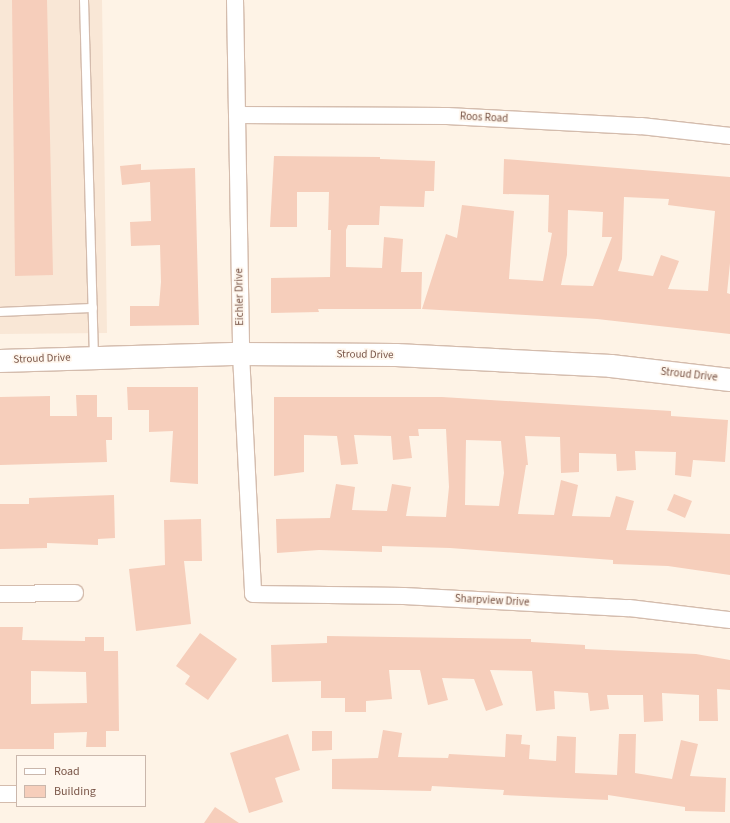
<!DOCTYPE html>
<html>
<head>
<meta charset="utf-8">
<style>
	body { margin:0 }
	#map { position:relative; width:730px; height:823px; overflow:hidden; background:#fef3e6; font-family:"Source Sans 3",sans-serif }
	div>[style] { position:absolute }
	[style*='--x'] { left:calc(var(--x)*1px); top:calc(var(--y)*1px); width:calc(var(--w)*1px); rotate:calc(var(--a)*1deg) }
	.residential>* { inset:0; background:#f9e7d6 }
	.building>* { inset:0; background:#f6cebb }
	.roads { filter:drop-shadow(1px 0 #d4bcad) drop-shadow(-1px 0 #d4bcad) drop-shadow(0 1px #d4bcad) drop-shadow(0 -1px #d4bcad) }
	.lane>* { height:8px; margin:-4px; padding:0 4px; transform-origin:4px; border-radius:4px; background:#fff }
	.street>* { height:16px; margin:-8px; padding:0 8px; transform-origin:8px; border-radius:8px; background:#fff }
	.secondary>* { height:22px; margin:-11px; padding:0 11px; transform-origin:11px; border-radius:11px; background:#fff }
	span { translate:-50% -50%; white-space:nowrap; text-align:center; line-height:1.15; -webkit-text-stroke:3.5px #fff7ee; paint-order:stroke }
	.street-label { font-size:11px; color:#7a5648 }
	.legend { position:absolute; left:16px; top:755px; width:130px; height:52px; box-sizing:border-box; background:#fff7ee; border:1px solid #cab7ac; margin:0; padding:5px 7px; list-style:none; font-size:12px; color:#7a5648 }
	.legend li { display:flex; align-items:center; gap:8px; height:20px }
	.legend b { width:20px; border:1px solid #cab7ac }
</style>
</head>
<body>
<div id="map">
	<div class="residential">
		<div style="clip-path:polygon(0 0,102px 0,107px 333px,0 334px)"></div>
	</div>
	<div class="building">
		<div style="clip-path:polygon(12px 0,47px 0,53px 275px,15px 276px)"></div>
		<div style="clip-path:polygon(274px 156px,380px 157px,380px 159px,435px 161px,434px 191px,425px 191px,424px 207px,380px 206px,379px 225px,348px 225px,346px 230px,346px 267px,382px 268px,384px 237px,403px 239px,401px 272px,422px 272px,421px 309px,318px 309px,319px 312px,271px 313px,271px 278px,330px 277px,331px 230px,328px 230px,329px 192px,297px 192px,297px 227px,270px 227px)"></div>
		<div style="clip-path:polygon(evenodd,504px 159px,730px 177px,730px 263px,727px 293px,730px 294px,730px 334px,597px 319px,422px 309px,446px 234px,457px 238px,462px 205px,514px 211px,509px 279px,543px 281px,552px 233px,548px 232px,549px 195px,503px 194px,504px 159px,624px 197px,669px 199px,668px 205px,715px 211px,708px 291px,668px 289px,679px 261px,661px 255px,653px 276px,618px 271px,622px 259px,624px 197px,504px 159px,568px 210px,603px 212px,602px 237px,612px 237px,593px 286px,561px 285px,567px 255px,568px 210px)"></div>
		<div style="clip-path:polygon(141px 164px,141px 170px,195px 168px,199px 325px,130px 326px,130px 306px,159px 306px,161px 282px,160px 245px,131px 246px,130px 222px,151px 221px,150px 182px,122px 185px,120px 166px)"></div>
		<div style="clip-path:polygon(127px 387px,198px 387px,198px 484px,170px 482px,173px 431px,149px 432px,149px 410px,128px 410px)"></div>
		<div style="clip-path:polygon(76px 395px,97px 395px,97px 417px,112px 417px,112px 440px,106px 440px,107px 462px,0 465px,0 397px,50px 396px,50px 416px,77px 416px)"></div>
		<div style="clip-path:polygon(evenodd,274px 397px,442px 397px,671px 411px,671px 416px,728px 420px,725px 462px,693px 460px,691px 477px,675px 475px,676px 452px,635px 451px,636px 470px,617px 471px,616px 454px,579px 453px,579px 472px,561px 473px,560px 437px,525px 436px,528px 465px,526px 465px,518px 514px,554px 515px,561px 480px,578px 485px,572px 516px,610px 517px,616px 496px,634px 501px,626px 530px,730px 534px,730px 575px,668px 566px,613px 564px,613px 560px,450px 548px,382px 546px,382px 552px,319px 550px,277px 553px,276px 519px,330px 518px,336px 484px,355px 487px,352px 510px,387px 511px,392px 484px,411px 487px,406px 516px,446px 517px,449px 487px,446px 429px,418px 429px,419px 436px,409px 436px,412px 458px,393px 460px,391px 436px,354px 435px,358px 464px,341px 465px,337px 436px,304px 435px,304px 472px,274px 476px,274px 397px,466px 440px,501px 441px,504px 473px,499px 506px,465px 505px,466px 440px)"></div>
		<div style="clip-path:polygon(674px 494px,692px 501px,685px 518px,667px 510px)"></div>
		<div style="clip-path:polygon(114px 495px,115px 538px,98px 539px,98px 545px,47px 543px,47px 548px,0 549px,0 504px,29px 504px,29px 498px)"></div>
		<div style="clip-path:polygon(201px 519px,202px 561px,184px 561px,191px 624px,136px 631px,129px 569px,165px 565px,164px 520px)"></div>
		<div style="clip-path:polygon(evenodd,0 627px,23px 627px,22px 640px,85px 641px,85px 637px,104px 637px,104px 651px,118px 651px,119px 731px,106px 731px,106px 747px,86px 747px,87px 732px,54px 733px,54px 749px,0 749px,0 627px,31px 671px,86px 672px,87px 703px,31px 704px,31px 671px)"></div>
		<div style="clip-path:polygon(200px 633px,237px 659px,208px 700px,185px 684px,190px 676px,176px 666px)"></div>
		<div style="clip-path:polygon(327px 636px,531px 639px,531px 642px,585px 645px,585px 649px,696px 654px,730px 660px,730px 690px,717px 689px,718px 721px,699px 721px,699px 695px,662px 693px,663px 721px,644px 722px,643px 695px,607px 695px,609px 709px,590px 711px,588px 693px,554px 691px,555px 709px,536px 711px,532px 671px,490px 670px,503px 705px,486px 711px,474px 679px,442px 678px,448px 700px,428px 705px,420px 670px,389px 670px,392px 699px,366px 701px,366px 712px,345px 712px,345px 698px,321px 698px,321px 681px,272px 682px,271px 645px,327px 643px)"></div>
		<div style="clip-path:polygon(383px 730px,402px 733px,398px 757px,448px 758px,449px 754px,505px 757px,506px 734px,522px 735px,521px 744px,530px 745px,529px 759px,556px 761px,557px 736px,576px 737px,575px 773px,617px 775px,619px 734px,636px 734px,635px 773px,672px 779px,681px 740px,698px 744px,690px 776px,726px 778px,725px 812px,685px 811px,685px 807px,608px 795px,608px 800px,503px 795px,504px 790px,432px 786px,431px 791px,332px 789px,332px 759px,378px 758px)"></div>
		<div style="clip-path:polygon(312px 731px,332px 731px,332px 750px,312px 751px)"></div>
		<div style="clip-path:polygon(288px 734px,300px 770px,275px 778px,283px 802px,249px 813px,230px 753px)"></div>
		<div style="clip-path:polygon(215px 807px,239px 823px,204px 823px)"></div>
	</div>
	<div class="roads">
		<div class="lane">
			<div style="--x:84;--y:0;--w:357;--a:88.4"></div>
			<div style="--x:0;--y:312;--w:93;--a:-2.5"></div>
		</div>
		<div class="street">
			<div style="--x:235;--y:0;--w:354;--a:89"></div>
			<div style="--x:241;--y:354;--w:240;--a:87.1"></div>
			<div style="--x:253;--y:594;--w:151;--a:0.8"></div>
			<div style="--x:404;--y:596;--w:225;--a:3.1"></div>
			<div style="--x:629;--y:608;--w:102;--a:6.8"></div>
			<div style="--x:237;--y:115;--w:210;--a:0.3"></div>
			<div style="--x:447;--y:116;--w:194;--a:3"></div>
			<div style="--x:641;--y:126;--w:90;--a:6.4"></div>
			<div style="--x:0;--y:594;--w:75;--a:-0.8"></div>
			<div style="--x:0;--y:794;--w:17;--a:0"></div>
		</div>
		<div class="secondary">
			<div style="--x:0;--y:361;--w:241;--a:-1.7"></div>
			<div style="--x:241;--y:354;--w:155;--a:0.4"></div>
			<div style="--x:396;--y:355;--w:215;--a:2.9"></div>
			<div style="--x:611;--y:366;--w:120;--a:6.7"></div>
		</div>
	</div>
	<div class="street-label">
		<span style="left:484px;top:118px;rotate:3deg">Roos Road</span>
		<span style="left:240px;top:297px;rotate:-91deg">Eichler Drive</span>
		<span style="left:365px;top:355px;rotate:1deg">Stroud Drive</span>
		<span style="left:42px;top:359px;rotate:-2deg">Stroud Drive</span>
		<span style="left:689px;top:375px;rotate:6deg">Stroud Drive</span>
		<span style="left:492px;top:601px;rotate:3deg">Sharpview Drive</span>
	</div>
	<ul class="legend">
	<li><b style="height:5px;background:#fff"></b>Road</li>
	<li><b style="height:11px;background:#f6cebb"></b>Building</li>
	</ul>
</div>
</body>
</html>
